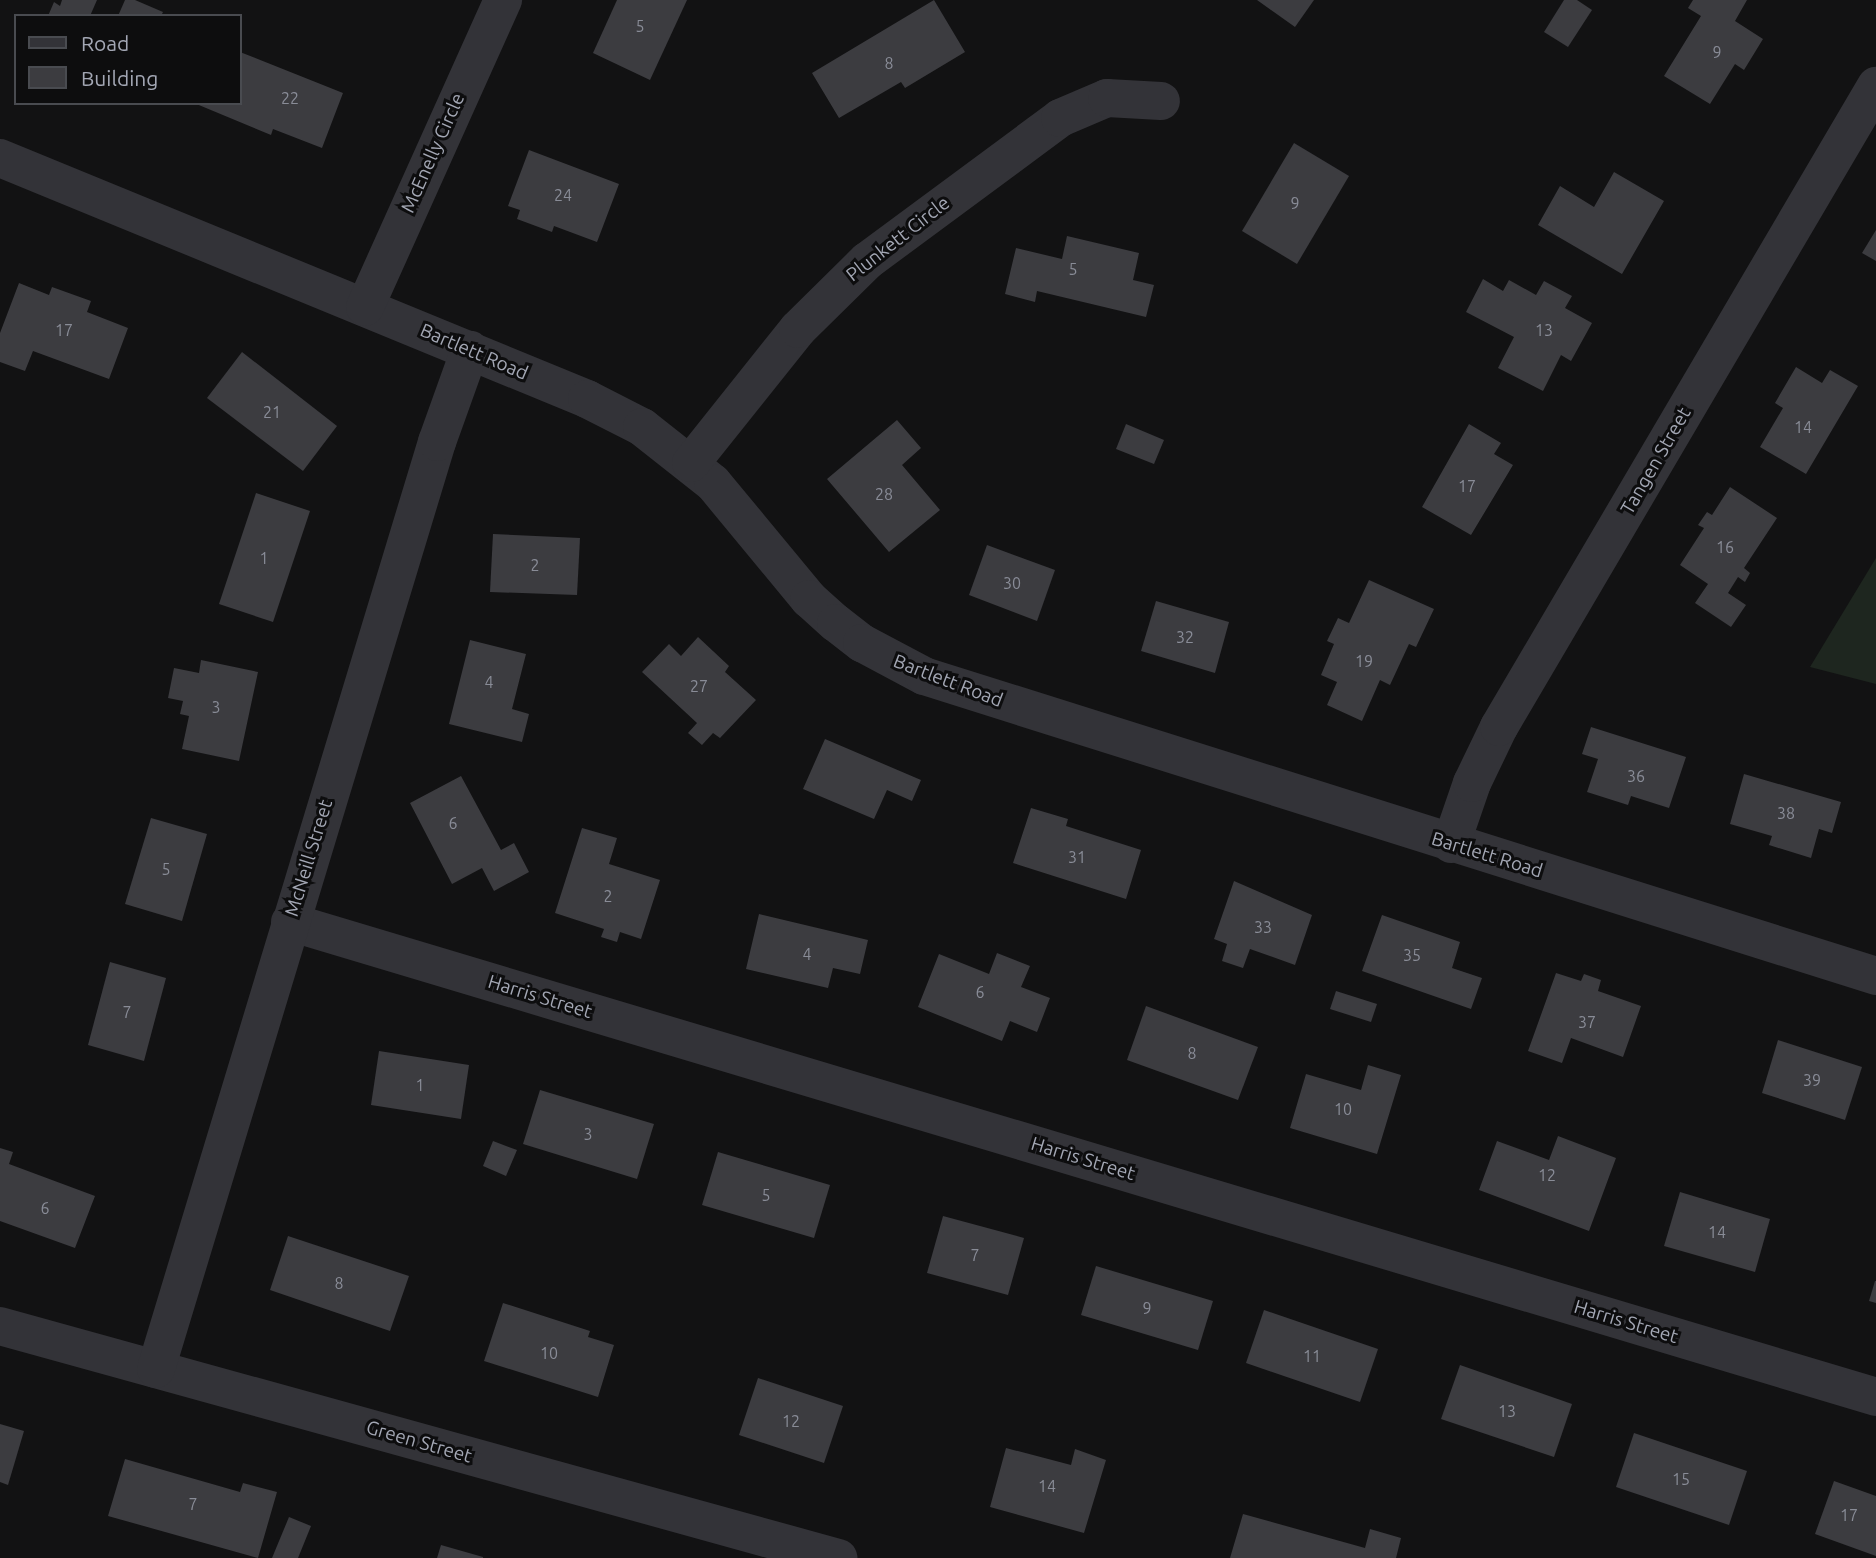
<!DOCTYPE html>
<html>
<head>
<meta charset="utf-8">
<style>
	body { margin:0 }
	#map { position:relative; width:1876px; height:1558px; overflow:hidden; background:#121213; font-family:Ubuntu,sans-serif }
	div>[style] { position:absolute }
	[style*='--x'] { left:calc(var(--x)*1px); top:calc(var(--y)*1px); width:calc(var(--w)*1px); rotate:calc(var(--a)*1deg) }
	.green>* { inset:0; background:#1e261f }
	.building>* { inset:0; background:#3c3c40 }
	.minor>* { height:38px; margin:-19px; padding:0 19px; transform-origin:19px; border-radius:19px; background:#333338 }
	span { translate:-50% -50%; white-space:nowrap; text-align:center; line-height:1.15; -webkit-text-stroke:6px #0d0d0e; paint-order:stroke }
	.number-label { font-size:16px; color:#898c97 }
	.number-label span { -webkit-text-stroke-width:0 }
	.street-label { font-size:19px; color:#a3a7b4 }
	.legend { position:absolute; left:14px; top:14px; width:228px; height:91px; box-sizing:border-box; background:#0d0d0e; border:2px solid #494b50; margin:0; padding:9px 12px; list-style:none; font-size:21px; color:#a3a7b4 }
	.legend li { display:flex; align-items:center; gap:14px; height:35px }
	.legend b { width:35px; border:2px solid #494b50 }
</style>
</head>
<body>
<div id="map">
	<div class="green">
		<div style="clip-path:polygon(1876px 558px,1876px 684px,1810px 667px)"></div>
	</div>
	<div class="building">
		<div style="clip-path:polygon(62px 0,97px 0,90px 16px,48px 16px,54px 2px,60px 6px)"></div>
		<div style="clip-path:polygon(125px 0,135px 0,163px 12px,161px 16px,118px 16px)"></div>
		<div style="clip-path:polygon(617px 0,687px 0,650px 80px,593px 53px)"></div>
		<div style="clip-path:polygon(934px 0,965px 52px,905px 88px,901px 82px,839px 118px,812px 73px)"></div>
		<div style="clip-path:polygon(1257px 0,1314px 0,1295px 27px)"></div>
		<div style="clip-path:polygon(1564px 0,1577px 0,1592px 10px,1568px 47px,1544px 32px)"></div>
		<div style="clip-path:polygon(1693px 0,1747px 0,1735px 21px,1763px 39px,1744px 70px,1735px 64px,1710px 104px,1664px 76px,1701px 16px,1688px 8px)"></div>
		<div style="clip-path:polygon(240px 52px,343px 93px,322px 148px,273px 129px,271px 135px,194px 103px,240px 103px)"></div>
		<div style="clip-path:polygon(1294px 143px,1349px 176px,1297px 264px,1242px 231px)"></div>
		<div style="clip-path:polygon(529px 150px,619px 184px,597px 242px,554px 226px,552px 232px,517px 219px,520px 210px,508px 206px)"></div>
		<div style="clip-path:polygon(1614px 172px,1664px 201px,1622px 274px,1538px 225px,1560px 186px,1594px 207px)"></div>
		<div style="clip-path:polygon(1876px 230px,1876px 261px,1862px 253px)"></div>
		<div style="clip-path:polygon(1067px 236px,1139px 253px,1133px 280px,1154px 285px,1146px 317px,1037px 291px,1035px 302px,1005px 294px,1016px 248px,1062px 259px)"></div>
		<div style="clip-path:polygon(1483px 279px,1503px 291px,1509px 280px,1536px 295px,1544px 281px,1572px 296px,1565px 308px,1592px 323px,1571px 361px,1561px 355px,1543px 391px,1498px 368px,1514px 337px,1466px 312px)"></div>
		<div style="clip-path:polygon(19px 283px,49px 295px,52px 287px,91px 301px,87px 312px,128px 328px,109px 379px,33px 351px,25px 371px,0 362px,0 333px)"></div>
		<div style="clip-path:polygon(242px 352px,337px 426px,303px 471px,207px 398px)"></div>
		<div style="clip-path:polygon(1796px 367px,1822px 383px,1830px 370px,1858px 386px,1806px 474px,1760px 447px,1783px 408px,1775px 403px)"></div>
		<div style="clip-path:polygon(897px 420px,921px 448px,902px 465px,940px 510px,889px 552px,827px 479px)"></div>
		<div style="clip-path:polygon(1126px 424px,1164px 440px,1154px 464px,1116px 449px)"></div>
		<div style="clip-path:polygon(1469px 424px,1501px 443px,1494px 454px,1513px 465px,1471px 535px,1422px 507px)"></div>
		<div style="clip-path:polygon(1730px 487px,1777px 518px,1744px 568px,1750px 573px,1745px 582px,1738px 577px,1728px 593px,1746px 605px,1731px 627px,1695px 603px,1708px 584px,1680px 565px,1704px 528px,1698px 525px,1707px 512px,1712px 515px)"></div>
		<div style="clip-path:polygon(256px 493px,310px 511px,273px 622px,219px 604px)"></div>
		<div style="clip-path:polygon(493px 534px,580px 538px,577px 595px,490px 592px)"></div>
		<div style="clip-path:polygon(987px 545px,1055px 570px,1037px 621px,969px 595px)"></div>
		<div style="clip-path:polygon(1369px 580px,1434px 609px,1416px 647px,1409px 644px,1390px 685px,1380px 680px,1362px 721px,1327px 705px,1337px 682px,1321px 675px,1334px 644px,1327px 641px,1338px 618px,1349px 623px)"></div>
		<div style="clip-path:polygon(1156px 601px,1229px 622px,1215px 673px,1141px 651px)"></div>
		<div style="clip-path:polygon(698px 637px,729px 666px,725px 672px,756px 700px,720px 738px,713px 733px,702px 745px,688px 733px,697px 723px,642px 672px,669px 644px,681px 656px)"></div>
		<div style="clip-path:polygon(470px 640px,526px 654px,512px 709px,529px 714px,522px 742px,449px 724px)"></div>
		<div style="clip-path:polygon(201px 660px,258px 672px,239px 761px,182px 749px,189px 716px,180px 714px,183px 701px,168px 698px,174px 668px,199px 673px)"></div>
		<div style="clip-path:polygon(1591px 727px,1686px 757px,1669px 808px,1631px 796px,1628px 805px,1587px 792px,1598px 759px,1582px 754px)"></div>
		<div style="clip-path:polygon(825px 739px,921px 780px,912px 801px,887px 790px,874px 819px,803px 789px)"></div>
		<div style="clip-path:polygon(1744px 774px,1841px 802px,1832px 833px,1819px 829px,1811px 858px,1769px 845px,1772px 836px,1730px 824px)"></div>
		<div style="clip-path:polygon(461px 776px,501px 850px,514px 843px,529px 872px,494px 891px,482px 868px,452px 884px,410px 803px)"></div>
		<div style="clip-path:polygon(1031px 808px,1068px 819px,1066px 826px,1141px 850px,1126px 899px,1013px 863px)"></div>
		<div style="clip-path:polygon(151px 818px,207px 834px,182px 921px,125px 904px)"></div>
		<div style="clip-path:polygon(582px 828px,617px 838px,609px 864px,660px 880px,641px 939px,620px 932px,617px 942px,601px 937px,604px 929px,555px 913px)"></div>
		<div style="clip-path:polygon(1234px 881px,1312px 915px,1295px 965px,1250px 949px,1243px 968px,1222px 961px,1227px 944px,1214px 939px)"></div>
		<div style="clip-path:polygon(759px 914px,868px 940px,860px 974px,833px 968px,828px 988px,746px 969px)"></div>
		<div style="clip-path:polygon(1382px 915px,1460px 942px,1452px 968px,1482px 978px,1471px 1009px,1362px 971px)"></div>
		<div style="clip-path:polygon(997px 953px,1030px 966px,1021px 987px,1050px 998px,1037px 1032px,1010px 1021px,1002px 1041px,918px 1007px,939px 954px,989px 974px)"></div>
		<div style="clip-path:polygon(110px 962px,166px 978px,144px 1061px,88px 1045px)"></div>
		<div style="clip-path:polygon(1556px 973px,1581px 981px,1584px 974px,1601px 980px,1598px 991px,1641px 1006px,1623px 1057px,1571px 1038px,1562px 1063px,1528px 1051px)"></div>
		<div style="clip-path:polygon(1336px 991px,1377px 1004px,1371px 1022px,1330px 1009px)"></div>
		<div style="clip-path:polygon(1146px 1006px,1258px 1047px,1238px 1100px,1127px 1060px)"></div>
		<div style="clip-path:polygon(1778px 1040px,1862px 1067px,1845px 1120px,1762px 1093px)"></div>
		<div style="clip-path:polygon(379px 1051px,469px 1065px,461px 1119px,371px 1105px)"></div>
		<div style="clip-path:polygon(1368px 1065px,1401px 1075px,1377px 1154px,1290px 1128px,1306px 1074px,1361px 1090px)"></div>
		<div style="clip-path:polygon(540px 1090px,654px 1124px,637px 1179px,523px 1144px)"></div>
		<div style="clip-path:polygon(1558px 1136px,1616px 1158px,1589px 1231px,1479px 1190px,1497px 1141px,1549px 1160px)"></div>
		<div style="clip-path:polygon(493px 1141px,517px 1150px,506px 1176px,483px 1166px)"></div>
		<div style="clip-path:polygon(0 1148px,13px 1152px,9px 1164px,95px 1196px,75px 1248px,0 1221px)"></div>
		<div style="clip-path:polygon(718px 1152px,830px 1185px,814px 1238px,702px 1205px)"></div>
		<div style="clip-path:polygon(1680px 1192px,1770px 1219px,1755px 1272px,1664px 1246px)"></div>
		<div style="clip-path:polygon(943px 1216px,1024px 1238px,1008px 1295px,927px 1273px)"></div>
		<div style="clip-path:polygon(288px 1236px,409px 1276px,390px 1331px,270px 1290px)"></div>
		<div style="clip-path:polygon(1096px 1266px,1213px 1301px,1198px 1350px,1081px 1315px)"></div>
		<div style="clip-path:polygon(1875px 1281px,1876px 1281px,1876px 1303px,1869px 1301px)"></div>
		<div style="clip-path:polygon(503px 1303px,590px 1331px,588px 1337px,614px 1345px,598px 1397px,484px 1361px)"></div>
		<div style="clip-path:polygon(1264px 1310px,1378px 1349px,1360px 1402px,1246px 1363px)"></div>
		<div style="clip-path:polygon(1460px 1365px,1572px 1404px,1554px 1457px,1441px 1419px)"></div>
		<div style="clip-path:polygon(758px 1378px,843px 1406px,824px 1463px,739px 1435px)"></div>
		<div style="clip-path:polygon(0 1424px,24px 1431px,8px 1485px,0 1482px)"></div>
		<div style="clip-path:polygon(1634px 1433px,1747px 1471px,1729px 1525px,1616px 1487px)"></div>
		<div style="clip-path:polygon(1006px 1448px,1071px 1465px,1075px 1449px,1106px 1460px,1084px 1533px,990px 1507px)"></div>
		<div style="clip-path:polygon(125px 1459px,240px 1492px,243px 1483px,277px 1492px,258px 1558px,108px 1516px)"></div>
		<div style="clip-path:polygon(1834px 1481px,1876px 1496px,1876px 1556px,1815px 1534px)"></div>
		<div style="clip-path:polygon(1243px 1514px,1365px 1548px,1370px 1529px,1401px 1538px,1396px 1558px,1230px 1558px)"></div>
		<div style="clip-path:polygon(289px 1517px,311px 1526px,298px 1558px,272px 1558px)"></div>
		<div style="clip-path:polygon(441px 1545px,483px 1557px,483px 1558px,437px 1558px)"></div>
	</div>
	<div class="minor">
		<div style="--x:0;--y:158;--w:635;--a:22.32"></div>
		<div style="--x:587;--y:399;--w:62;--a:27"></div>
		<div style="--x:642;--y:427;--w:90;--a:38.3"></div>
		<div style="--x:713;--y:483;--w:151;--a:50.4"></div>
		<div style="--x:809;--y:599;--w:36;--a:42"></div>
		<div style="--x:836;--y:623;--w:33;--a:38"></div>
		<div style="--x:862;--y:643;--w:70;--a:28"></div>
		<div style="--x:924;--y:676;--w:998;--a:17.49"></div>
		<div style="--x:365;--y:307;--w:337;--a:-65.8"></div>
		<div style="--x:691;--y:463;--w:171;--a:-51.4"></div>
		<div style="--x:798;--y:329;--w:97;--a:-44.6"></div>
		<div style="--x:867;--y:261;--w:240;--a:-36.5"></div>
		<div style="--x:1060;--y:118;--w:51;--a:-23.1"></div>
		<div style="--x:1107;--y:98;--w:54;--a:3.2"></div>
		<div style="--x:1451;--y:844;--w:65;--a:-71"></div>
		<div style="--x:1472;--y:783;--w:62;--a:-64.3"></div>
		<div style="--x:1499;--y:727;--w:744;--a:-59.54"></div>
		<div style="--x:290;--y:922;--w:1656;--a:16.67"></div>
		<div style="--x:0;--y:1326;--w:870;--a:15.47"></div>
		<div style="--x:156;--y:1369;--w:969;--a:-73.14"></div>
		<div style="--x:437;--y:442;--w:98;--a:-70.3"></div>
	</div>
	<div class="number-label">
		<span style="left:640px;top:26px">5</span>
		<span style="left:1717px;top:52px">9</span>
		<span style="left:889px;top:63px">8</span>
		<span style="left:290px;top:98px">22</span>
		<span style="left:563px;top:195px">24</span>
		<span style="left:1295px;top:203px">9</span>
		<span style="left:1073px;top:269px">5</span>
		<span style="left:64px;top:330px">17</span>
		<span style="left:1544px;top:330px">13</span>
		<span style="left:272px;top:412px">21</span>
		<span style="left:1803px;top:427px">14</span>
		<span style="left:1467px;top:486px">17</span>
		<span style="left:884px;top:494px">28</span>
		<span style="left:1725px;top:547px">16</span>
		<span style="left:264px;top:558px">1</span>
		<span style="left:535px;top:565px">2</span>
		<span style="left:1012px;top:583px">30</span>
		<span style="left:1185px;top:637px">32</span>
		<span style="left:1364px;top:661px">19</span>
		<span style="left:489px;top:682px">4</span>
		<span style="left:699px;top:686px">27</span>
		<span style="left:216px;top:707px">3</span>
		<span style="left:1636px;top:776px">36</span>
		<span style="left:1786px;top:813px">38</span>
		<span style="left:453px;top:823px">6</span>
		<span style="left:1077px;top:857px">31</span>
		<span style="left:166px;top:869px">5</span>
		<span style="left:608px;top:896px">2</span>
		<span style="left:1263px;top:927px">33</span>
		<span style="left:807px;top:954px">4</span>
		<span style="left:1412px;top:955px">35</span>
		<span style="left:980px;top:992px">6</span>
		<span style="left:127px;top:1012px">7</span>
		<span style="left:1587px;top:1022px">37</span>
		<span style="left:1192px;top:1053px">8</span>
		<span style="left:1812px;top:1080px">39</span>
		<span style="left:420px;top:1085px">1</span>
		<span style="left:1343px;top:1109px">10</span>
		<span style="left:588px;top:1134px">3</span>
		<span style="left:1547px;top:1175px">12</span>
		<span style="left:766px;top:1195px">5</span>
		<span style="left:45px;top:1208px">6</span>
		<span style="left:1717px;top:1232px">14</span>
		<span style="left:975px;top:1255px">7</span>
		<span style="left:339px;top:1283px">8</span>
		<span style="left:1147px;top:1308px">9</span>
		<span style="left:549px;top:1353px">10</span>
		<span style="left:1312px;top:1356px">11</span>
		<span style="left:1507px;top:1411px">13</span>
		<span style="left:791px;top:1421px">12</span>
		<span style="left:1681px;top:1479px">15</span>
		<span style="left:1047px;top:1486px">14</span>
		<span style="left:193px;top:1504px">7</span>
		<span style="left:1849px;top:1515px">17</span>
	</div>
	<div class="street-label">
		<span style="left:433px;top:153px;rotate:-66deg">McEnelly Circle</span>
		<span style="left:898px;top:239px;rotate:-38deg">Plunkett Circle</span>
		<span style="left:474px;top:352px;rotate:23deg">Bartlett Road</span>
		<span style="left:1656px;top:461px;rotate:-60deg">Tangen Street</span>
		<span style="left:948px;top:681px;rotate:21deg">Bartlett Road</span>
		<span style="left:1487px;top:855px;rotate:17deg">Bartlett Road</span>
		<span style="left:309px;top:858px;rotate:-73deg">McNeill Street</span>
		<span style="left:540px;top:997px;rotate:17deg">Harris Street</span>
		<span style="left:1083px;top:1159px;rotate:17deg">Harris Street</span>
		<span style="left:1626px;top:1322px;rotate:17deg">Harris Street</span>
		<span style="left:419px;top:1442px;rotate:16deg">Green Street</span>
	</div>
	<ul class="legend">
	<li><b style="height:9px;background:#333338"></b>Road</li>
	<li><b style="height:19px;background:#3c3c40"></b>Building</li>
	</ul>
</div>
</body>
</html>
